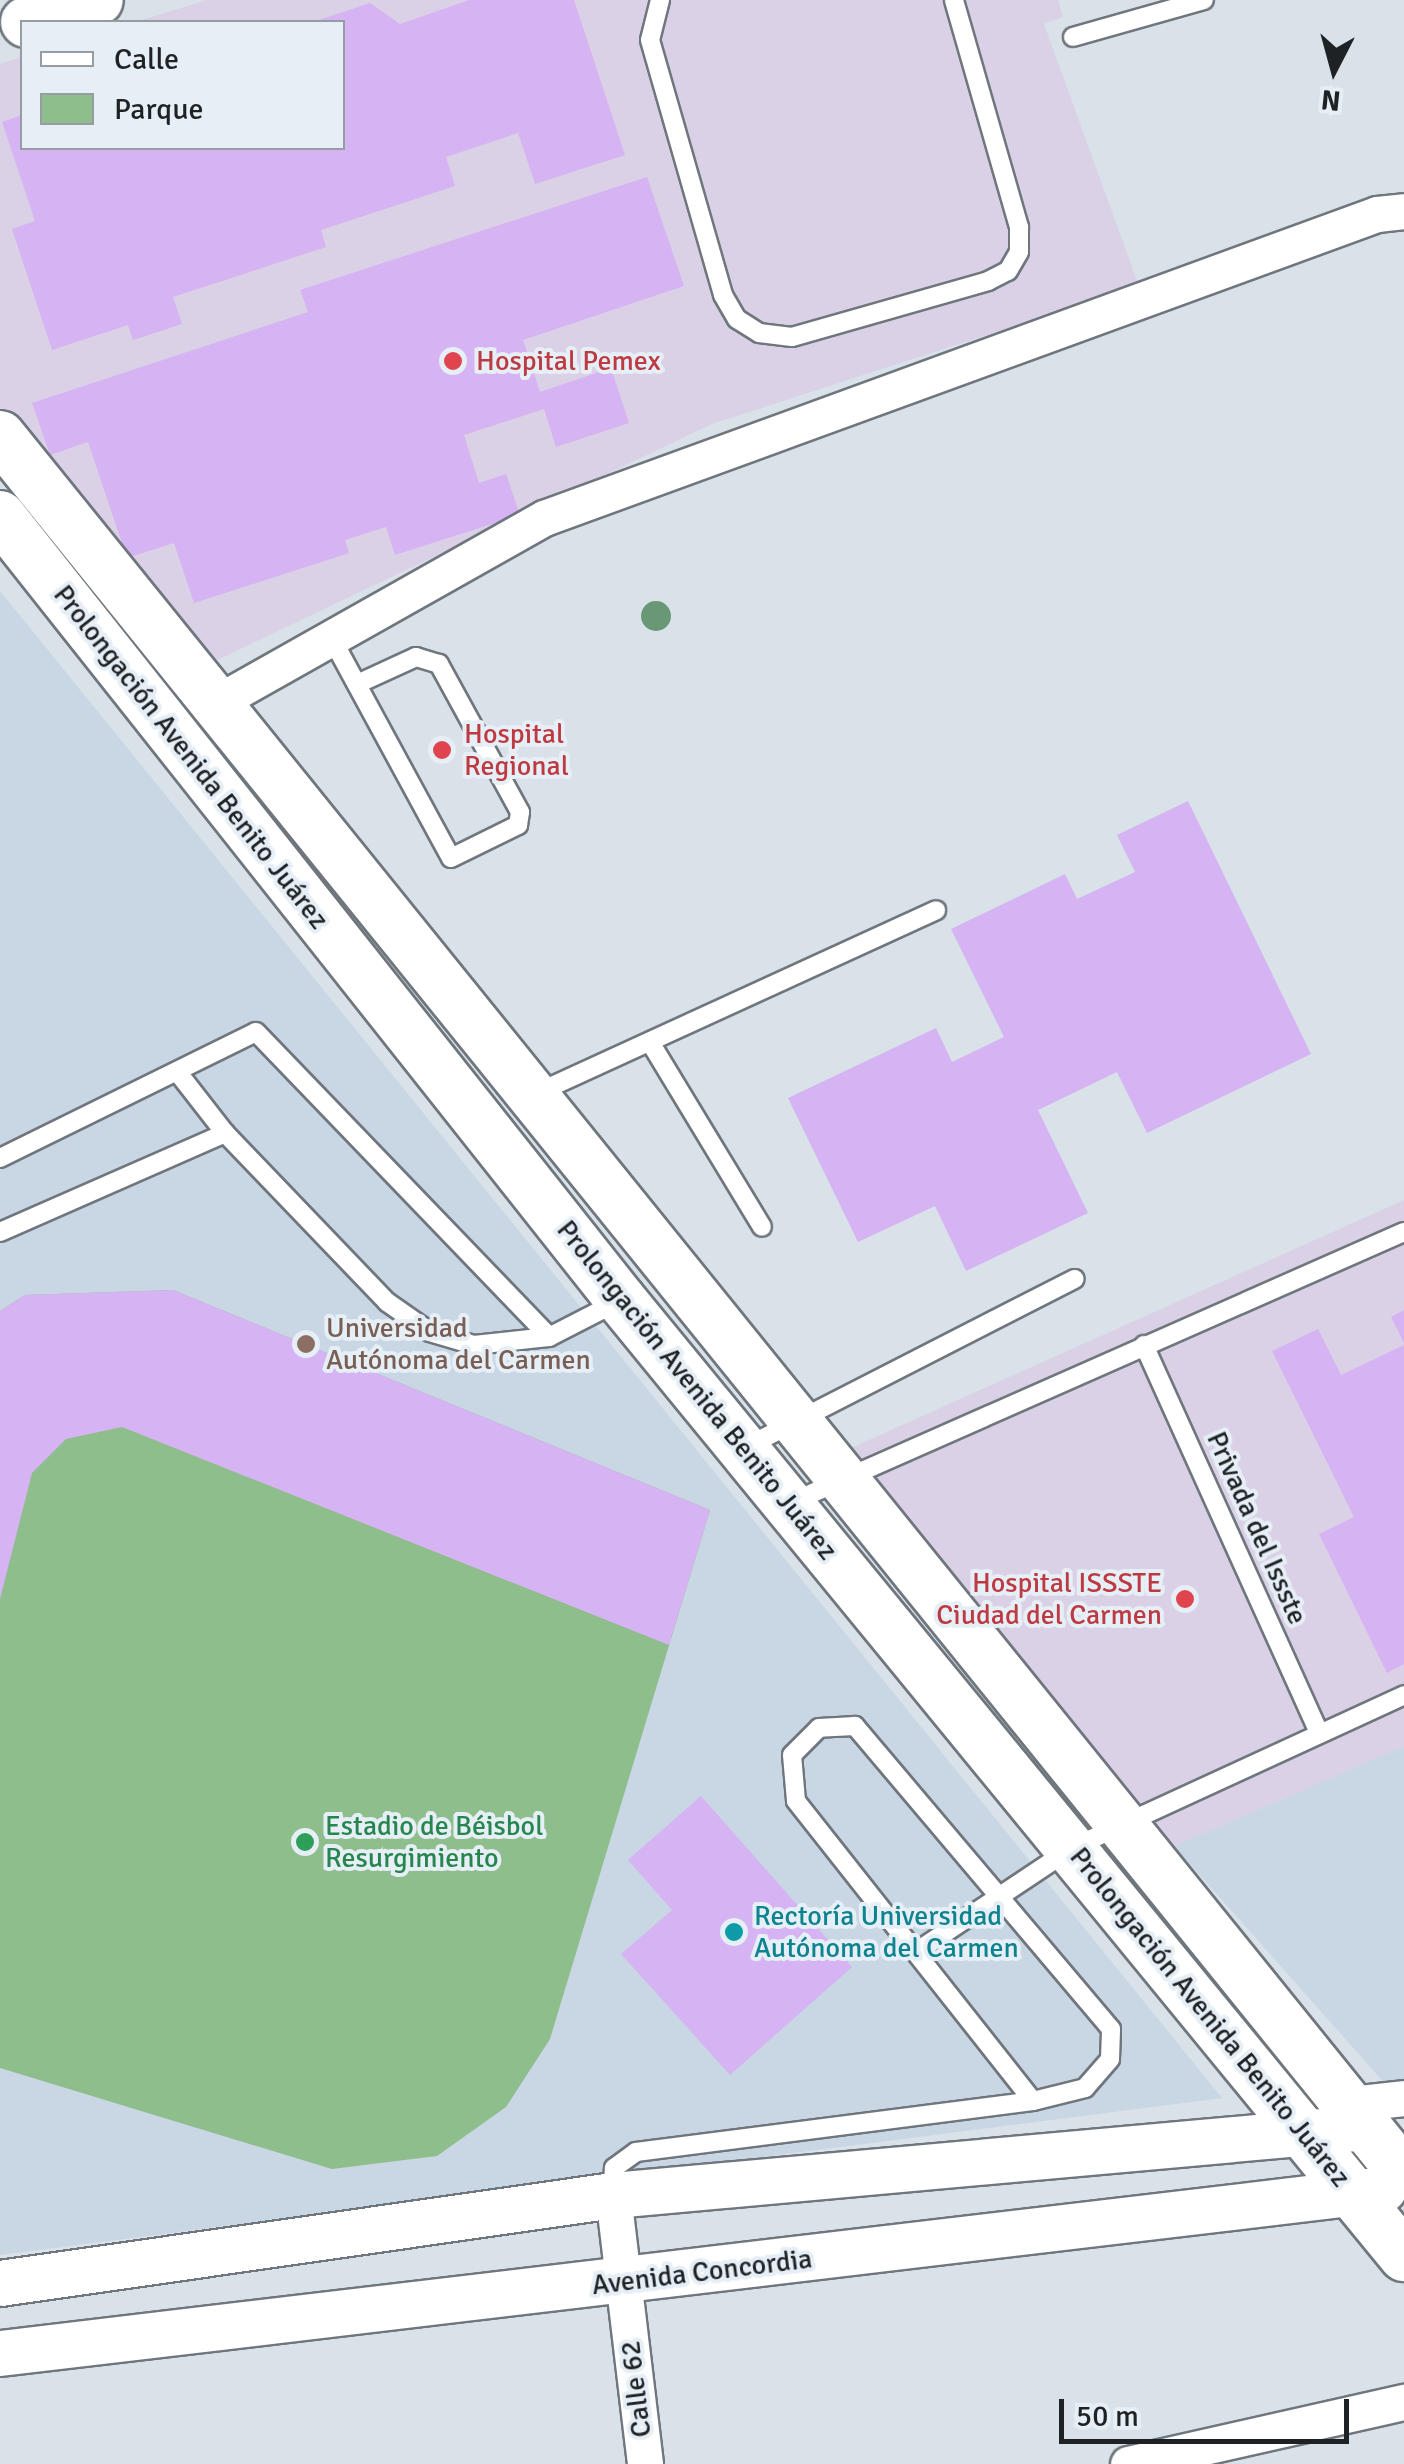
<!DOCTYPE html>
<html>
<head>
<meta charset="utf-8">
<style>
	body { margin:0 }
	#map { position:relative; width:1404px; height:2464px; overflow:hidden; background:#d9e1e9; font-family:Signika,sans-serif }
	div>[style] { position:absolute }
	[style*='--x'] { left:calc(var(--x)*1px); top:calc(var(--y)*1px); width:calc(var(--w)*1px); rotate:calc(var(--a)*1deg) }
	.built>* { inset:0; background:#c9d6e4 }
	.medical>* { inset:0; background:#dbd1e6 }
	.green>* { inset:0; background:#8fbe8d }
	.building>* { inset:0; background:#d6b3f2 }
	.roads { filter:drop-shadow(2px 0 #6f767d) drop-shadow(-2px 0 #6f767d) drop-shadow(0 2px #6f767d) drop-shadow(0 -2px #6f767d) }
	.service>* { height:18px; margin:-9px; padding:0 9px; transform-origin:9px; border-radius:9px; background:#fff }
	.minor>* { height:35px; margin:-17.5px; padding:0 17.5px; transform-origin:17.5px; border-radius:17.5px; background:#fff }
	.tertiary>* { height:45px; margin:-22.5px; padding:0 22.5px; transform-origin:22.5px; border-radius:22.5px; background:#fff }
	.secondary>* { height:50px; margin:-25px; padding:0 25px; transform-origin:25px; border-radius:25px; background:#fff }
	.trees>* { width:30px; height:30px; margin:-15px; border-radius:50%; background:#6a9876 }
	.dots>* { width:28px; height:28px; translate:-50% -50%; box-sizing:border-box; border:5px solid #e6eef6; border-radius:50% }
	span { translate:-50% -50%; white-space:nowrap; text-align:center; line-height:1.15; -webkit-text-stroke:8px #e6eef6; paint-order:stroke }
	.health-label { font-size:28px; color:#be3a42 }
	.left { translate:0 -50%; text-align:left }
	.right { translate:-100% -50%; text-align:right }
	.street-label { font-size:28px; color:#1f2225 }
	.education-label { font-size:28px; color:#785e54 }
	.leisure-label { font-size:28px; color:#27864d }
	.culture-label { font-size:28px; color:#0d838f }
	.legend { position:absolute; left:20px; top:20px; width:325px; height:130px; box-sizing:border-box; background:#e6eef6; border:2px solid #969ca2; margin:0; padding:12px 18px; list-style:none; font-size:30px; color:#1f2225 }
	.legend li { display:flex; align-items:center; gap:20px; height:50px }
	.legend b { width:50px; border:2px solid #969ca2 }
	.north { position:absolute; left:1284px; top:20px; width:100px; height:100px; -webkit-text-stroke:8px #e6eef6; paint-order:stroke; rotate:186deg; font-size:28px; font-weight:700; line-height:40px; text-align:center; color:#1f2225 }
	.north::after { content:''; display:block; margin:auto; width:35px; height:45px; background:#1f2225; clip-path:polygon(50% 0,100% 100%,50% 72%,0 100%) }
	.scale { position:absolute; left:1059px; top:2399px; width:290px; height:45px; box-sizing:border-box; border:5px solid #1f2225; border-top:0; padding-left:12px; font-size:30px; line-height:35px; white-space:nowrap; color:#1f2225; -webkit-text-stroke:8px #e6eef6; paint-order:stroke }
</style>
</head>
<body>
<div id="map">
	<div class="built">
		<div style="clip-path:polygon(0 591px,1222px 2098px,0 2255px)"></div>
		<div style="clip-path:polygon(1404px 1746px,1404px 2105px,1174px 1846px)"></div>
	</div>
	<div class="medical">
		<div style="clip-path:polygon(207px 0,1058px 0,1063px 17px,1044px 24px,1139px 286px,712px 424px,209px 664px,0 411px,0 64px,22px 57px,22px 148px,342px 148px,342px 22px,135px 22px)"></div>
		<div style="clip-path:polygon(1404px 1200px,1404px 1746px,1174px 1846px,842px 1452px)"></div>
	</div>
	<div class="green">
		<div style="clip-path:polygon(173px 1290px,710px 1510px,550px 2039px,506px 2107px,437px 2156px,332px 2169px,0 2068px,0 1311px,25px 1295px)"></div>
	</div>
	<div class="building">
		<div style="clip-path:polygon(469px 0,574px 0,625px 155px,535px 184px,518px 133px,446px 157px,455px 186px,321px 230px,326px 247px,173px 297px,182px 324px,133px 340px,128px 325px,52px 350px,12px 229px,35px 221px,2px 122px,22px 115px,22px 148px,342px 148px,342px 22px,313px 22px,370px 3px,400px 24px)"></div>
		<div style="clip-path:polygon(647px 177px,684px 286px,523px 340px,540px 392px,611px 368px,629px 423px,556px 447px,544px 409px,464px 435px,479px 483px,506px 474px,520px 515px,395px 555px,386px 527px,345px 540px,349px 553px,194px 603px,174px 543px,127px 558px,88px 442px,50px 455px,32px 403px,308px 312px,300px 290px)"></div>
		<div style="clip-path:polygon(1188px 801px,1311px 1054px,1147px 1133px,1117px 1072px,1038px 1110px,1088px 1213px,966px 1271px,935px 1206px,858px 1242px,788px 1098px,936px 1028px,952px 1062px,1004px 1037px,951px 929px,1065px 874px,1077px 899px,1135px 872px,1117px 835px)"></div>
		<div style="clip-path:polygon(173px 1290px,710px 1510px,669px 1645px,122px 1427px,66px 1439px,32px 1473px,0 1599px,0 1311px,25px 1295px)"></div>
		<div style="clip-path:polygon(1404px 1310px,1404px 1343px,1391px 1317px)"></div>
		<div style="clip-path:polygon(1318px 1329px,1341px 1375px,1404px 1345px,1404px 1664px,1387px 1673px,1319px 1534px,1354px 1517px,1272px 1351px)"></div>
		<div style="clip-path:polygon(701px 1796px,852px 1967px,730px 2075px,621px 1954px,672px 1910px,628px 1860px)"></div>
	</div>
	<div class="roads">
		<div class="service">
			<div style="--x:660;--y:0;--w:41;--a:104"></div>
			<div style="--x:650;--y:40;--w:265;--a:74"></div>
			<div style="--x:723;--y:295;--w:28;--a:60"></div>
			<div style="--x:737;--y:319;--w:26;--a:32"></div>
			<div style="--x:759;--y:333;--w:33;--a:7"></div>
			<div style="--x:792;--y:337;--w:204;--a:-15.9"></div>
			<div style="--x:988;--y:281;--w:22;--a:-27"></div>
			<div style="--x:1008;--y:271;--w:22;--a:-60"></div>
			<div style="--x:1019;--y:252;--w:25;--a:-90"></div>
			<div style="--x:1019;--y:227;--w:236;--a:-106"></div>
			<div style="--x:1073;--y:37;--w:136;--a:-15.8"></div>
			<div style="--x:331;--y:637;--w:251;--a:61.5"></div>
			<div style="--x:451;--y:858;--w:75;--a:-26.2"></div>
			<div style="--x:518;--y:825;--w:13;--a:-81"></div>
			<div style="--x:520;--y:812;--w:169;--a:-118.7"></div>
			<div style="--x:439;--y:664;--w:24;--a:-163"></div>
			<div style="--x:416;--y:657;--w:65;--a:155.4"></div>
			<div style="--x:650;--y:1042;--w:216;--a:58.8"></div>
			<div style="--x:179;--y:1074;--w:75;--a:52.1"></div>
			<div style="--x:225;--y:1133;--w:234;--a:46.2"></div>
			<div style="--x:387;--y:1302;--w:52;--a:34.9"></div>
			<div style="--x:430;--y:1332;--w:46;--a:16.5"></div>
			<div style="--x:474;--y:1345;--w:75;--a:-6.1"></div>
			<div style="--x:549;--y:1337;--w:76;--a:-27.2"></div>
			<div style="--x:537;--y:1093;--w:439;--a:-24.6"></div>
			<div style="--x:0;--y:1158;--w:285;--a:-26.2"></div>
			<div style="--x:256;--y:1032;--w:423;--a:46.1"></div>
			<div style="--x:0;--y:1232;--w:246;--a:-23.7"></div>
			<div style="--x:1144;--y:1345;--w:426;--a:65.7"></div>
			<div style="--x:746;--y:1447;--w:369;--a:-27.1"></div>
			<div style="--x:790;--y:1503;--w:671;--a:-23.82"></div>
			<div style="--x:919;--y:1950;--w:184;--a:-33.7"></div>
			<div style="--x:1072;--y:1848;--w:366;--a:-24.7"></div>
			<div style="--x:613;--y:2192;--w:24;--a:-88"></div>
			<div style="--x:614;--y:2168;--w:27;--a:-36"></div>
			<div style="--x:636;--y:2152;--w:400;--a:-7.3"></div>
			<div style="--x:1033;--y:2101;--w:54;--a:-14"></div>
			<div style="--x:1085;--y:2088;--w:38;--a:-49"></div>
			<div style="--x:1110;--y:2059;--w:30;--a:-88"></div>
			<div style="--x:1111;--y:2029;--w:397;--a:-130.2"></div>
			<div style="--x:855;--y:1726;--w:36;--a:177"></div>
			<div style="--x:819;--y:1728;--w:38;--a:135"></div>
			<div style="--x:792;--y:1755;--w:46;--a:85"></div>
			<div style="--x:796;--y:1801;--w:382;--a:51.7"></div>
		</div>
		<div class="minor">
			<div style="--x:214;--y:704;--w:379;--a:-29.4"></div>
			<div style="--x:544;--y:518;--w:887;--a:-20.05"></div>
			<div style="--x:1377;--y:214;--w:27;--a:-6"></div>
			<div style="--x:1350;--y:2104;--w:54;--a:-6.3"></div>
			<div style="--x:613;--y:2195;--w:271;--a:83.2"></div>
			<div style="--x:1128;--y:2464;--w:283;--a:-12.7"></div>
		</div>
		<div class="tertiary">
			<div style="--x:0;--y:2283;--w:619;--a:-8.17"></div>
			<div style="--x:613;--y:2195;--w:756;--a:-5.16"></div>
			<div style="--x:0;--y:2353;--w:1393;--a:-6.76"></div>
		</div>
		<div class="secondary">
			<div style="--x:26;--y:22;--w:75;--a:-17"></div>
			<div style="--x:0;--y:436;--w:2234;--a:51.07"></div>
			<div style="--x:0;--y:516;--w:1000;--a:51.62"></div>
			<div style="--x:621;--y:1300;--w:1236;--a:50.68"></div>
		</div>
	</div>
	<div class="trees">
		<div style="left:656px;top:616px"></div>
	</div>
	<div class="dots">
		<div style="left:453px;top:361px;background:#e0444e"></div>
		<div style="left:442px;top:750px;background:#e0444e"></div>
		<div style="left:306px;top:1344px;background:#8d6e63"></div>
		<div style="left:1185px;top:1599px;background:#e0444e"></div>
		<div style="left:305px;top:1842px;background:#2e9e5b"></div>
		<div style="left:734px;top:1932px;background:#0f9aa8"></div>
	</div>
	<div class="health-label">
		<span class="left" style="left:476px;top:361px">Hospital Pemex</span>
		<span class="left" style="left:464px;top:750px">Hospital<br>Regional</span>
		<span class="right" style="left:1162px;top:1599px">Hospital ISSSTE<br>Ciudad del Carmen</span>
	</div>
	<div class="street-label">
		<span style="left:191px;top:757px;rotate:52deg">Prolongación Avenida Benito Juárez</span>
		<span style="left:697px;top:1390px;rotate:51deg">Prolongación Avenida Benito Juárez</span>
		<span style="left:1257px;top:1528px;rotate:66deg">Privada del Issste</span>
		<span style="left:1210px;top:2017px;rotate:51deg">Prolongación Avenida Benito Juárez</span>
		<span style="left:702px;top:2272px;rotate:-7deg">Avenida Concordia</span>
		<span style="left:636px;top:2389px;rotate:-97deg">Calle 62</span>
	</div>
	<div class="education-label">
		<span class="left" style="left:326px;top:1344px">Universidad<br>Autónoma del Carmen</span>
	</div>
	<div class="leisure-label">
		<span class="left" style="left:325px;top:1842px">Estadio de Béisbol<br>Resurgimiento</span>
	</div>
	<div class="culture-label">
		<span class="left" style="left:754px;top:1932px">Rectoría Universidad<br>Autónoma del Carmen</span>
	</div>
	<ul class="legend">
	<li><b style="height:12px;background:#fff"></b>Calle</li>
	<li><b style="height:28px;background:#8fbe8d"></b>Parque</li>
	</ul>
	<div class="north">N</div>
	<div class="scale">50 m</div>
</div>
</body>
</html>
